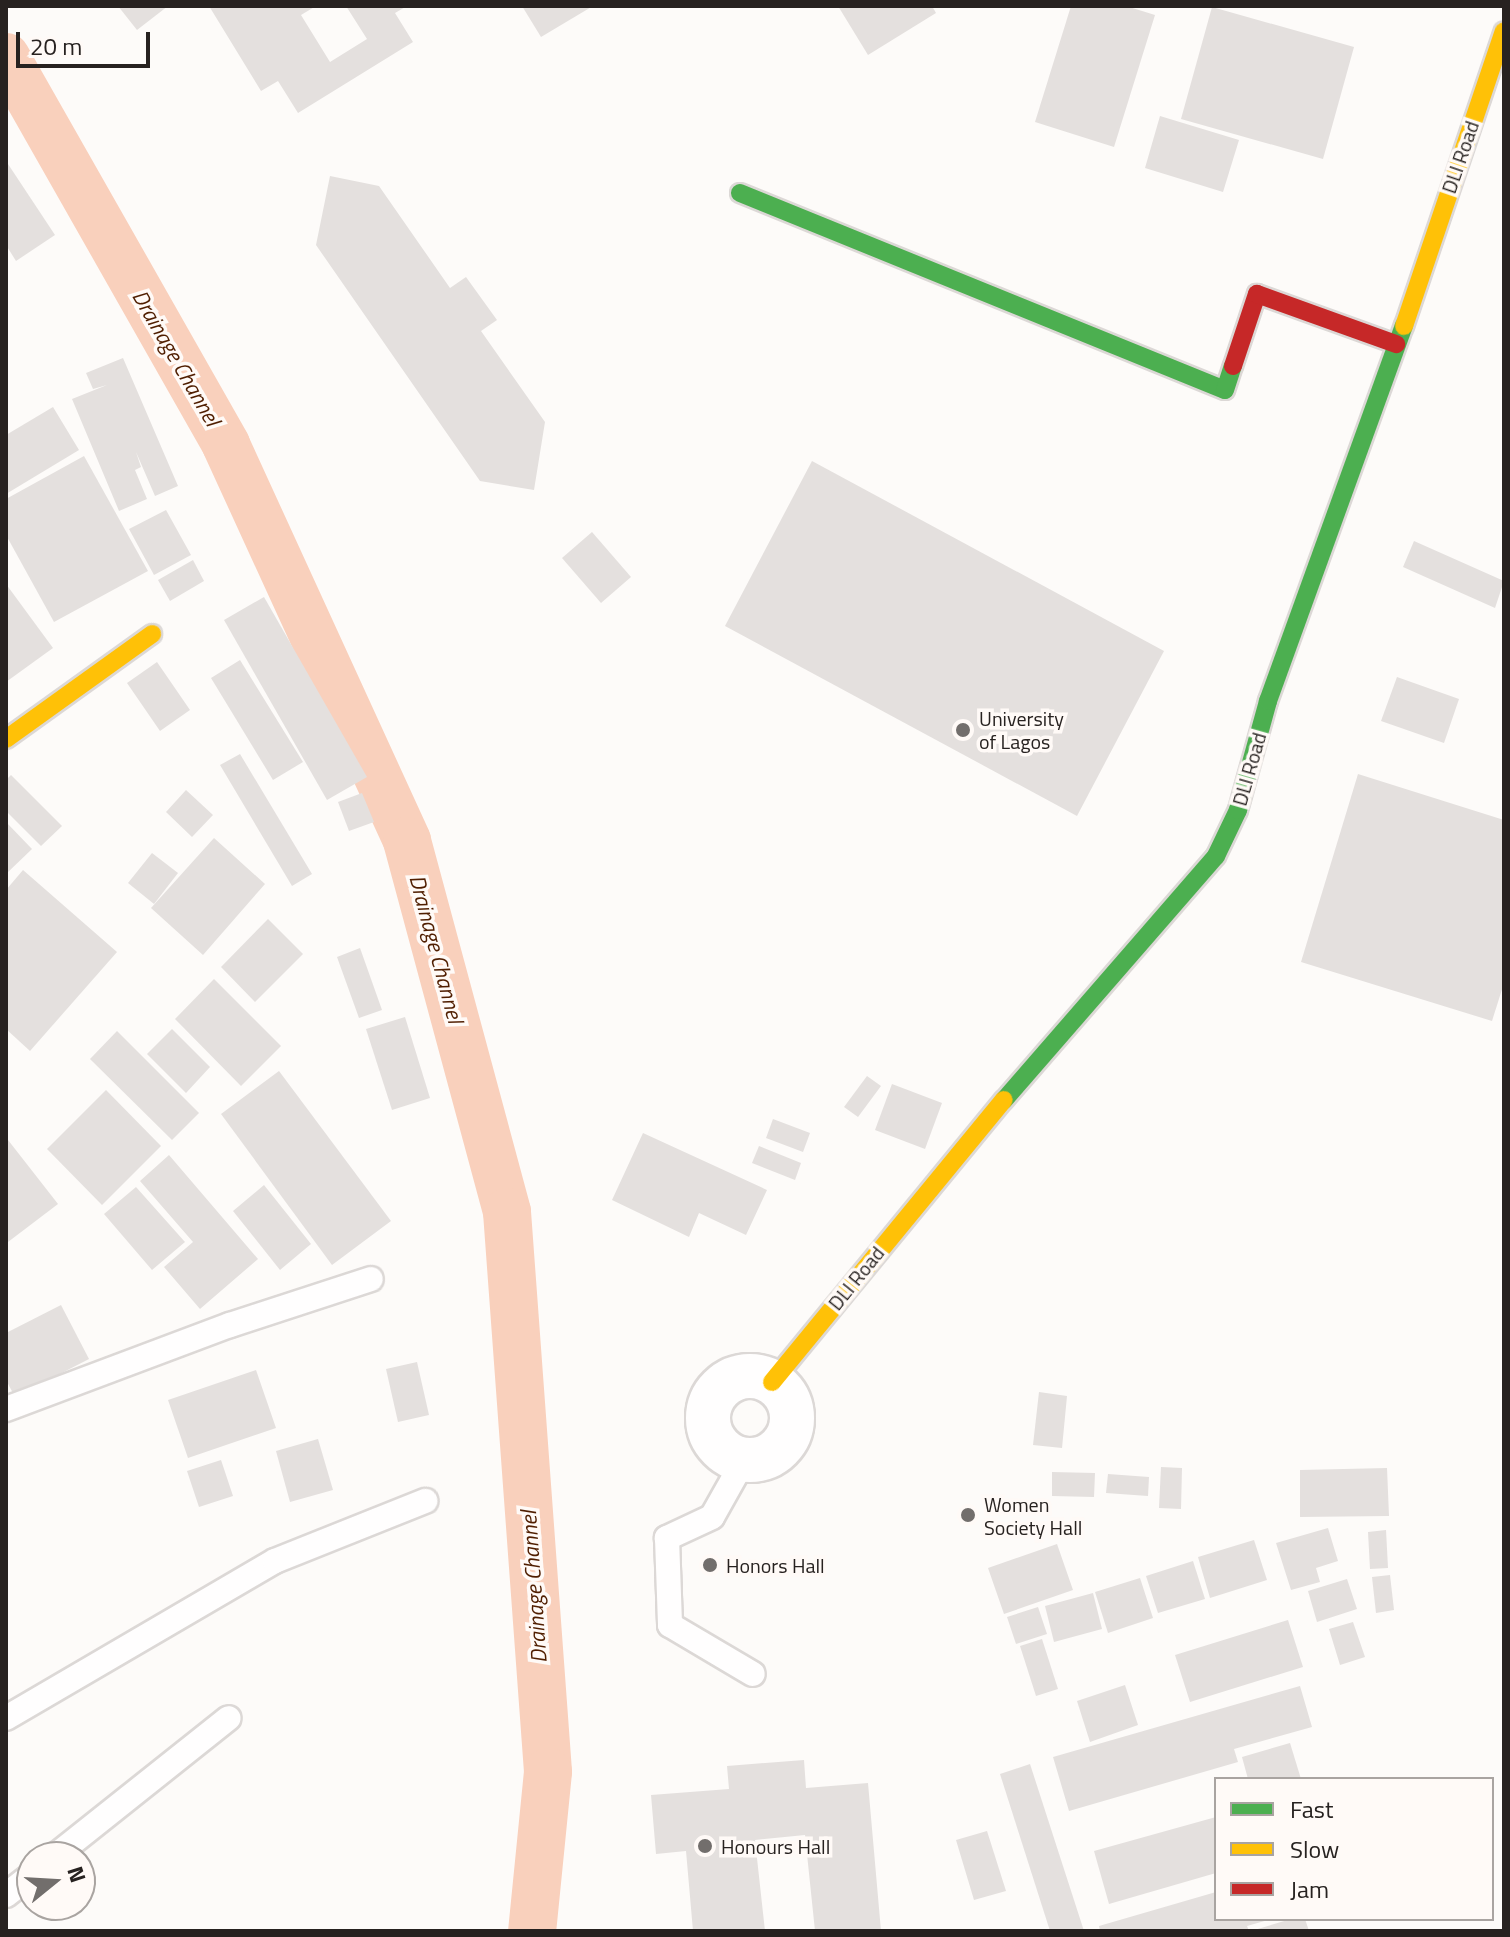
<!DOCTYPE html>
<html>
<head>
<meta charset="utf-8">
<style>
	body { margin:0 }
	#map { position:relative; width:1510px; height:1937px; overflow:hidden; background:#fdfbf9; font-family:"Titillium Web",sans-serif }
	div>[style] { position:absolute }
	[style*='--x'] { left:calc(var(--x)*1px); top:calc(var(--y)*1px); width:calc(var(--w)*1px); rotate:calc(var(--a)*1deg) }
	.canal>* { height:48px; margin:-24px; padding:0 24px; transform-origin:24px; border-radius:24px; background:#f9d0bc }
	.building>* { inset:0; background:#e4e0de }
	.roads { filter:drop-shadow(2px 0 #dcd8d6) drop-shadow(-2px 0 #dcd8d6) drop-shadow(0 2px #dcd8d6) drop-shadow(0 -2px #dcd8d6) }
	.lane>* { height:24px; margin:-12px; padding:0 12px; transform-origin:12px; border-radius:12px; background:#fffefe }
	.street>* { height:44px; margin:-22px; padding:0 22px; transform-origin:22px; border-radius:22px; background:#fffefe }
	.street>.ring { margin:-22px; padding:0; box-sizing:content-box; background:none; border:44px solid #fffefe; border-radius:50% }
	.fast>* { height:18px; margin:-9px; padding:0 9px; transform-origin:9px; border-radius:9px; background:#4caf50 }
	.slow>* { height:18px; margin:-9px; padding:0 9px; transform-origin:9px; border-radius:9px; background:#ffc107 }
	.jam>* { height:18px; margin:-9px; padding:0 9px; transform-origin:9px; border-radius:9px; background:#c62828 }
	.dots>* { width:22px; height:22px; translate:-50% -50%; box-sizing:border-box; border:4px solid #fffaf7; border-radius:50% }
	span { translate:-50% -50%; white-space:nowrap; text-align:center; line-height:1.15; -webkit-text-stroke:7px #fffaf7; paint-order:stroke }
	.street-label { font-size:20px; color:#272220 }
	.poi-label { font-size:20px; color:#272220 }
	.left { translate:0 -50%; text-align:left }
	.water-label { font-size:22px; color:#501e00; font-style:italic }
	.frame { position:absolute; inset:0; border:8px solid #272220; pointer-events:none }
	.legend { position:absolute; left:1214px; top:1777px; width:280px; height:144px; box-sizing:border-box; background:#fffaf7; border:2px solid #a9a4a1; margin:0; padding:10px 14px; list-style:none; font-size:24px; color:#272220 }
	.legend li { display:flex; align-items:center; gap:16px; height:40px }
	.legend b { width:40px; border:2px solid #a9a4a1 }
	.north { position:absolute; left:16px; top:1841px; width:80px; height:80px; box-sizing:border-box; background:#fffaf7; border:2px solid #a9a4a1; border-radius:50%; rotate:72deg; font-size:22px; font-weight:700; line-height:32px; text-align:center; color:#272220 }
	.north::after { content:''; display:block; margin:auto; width:28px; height:36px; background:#726e6c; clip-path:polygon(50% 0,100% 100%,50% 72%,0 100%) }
	.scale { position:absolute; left:16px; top:32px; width:134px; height:36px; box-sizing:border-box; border:4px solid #272220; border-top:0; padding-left:10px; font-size:24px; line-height:28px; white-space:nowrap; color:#272220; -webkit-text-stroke:6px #fffaf7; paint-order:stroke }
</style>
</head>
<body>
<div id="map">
	<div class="canal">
		<div style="--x:6;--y:57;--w:446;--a:60.4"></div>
		<div style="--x:226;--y:445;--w:435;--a:65.4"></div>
		<div style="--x:407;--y:841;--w:384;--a:74.9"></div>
		<div style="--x:507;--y:1212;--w:561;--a:85.81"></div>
		<div style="--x:548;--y:1772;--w:160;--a:95.7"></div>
	</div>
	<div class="building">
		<div style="clip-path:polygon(118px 6px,168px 6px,137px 30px)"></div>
		<div style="clip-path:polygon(209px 6px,316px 6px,301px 15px,330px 62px,367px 39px,346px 6px,407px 6px,395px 13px,413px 42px,298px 113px,278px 81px,261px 91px)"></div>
		<div style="clip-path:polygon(522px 6px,593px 6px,541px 37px)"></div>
		<div style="clip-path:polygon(838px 6px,932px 6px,936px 13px,868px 55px)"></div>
		<div style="clip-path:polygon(1071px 6px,1126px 6px,1155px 15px,1114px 147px,1035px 122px)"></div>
		<div style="clip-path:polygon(1212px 7px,1354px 47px,1323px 159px,1181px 119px)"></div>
		<div style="clip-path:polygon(1160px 116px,1239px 140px,1223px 192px,1145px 168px)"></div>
		<div style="clip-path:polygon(6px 161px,55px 235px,16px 261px,6px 245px)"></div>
		<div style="clip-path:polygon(330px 176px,379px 186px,450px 288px,466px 277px,497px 320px,481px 331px,545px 422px,534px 490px,480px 481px,316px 245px)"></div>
		<div style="clip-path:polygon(123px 358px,178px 486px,155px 496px,136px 452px,141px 467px,135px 470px,147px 499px,119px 511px,72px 399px,107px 385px,93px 389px,86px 373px)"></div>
		<div style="clip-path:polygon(53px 407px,79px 450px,6px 494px,6px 435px)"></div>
		<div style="clip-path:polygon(84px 456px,148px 571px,54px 622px,6px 535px,6px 499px)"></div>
		<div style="clip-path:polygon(812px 461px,1164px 651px,1077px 816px,725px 626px)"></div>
		<div style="clip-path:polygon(166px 510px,191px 555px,154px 575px,129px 529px)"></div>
		<div style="clip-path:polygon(592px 532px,631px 577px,601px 603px,562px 558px)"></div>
		<div style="clip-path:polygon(1414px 541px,1504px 581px,1495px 608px,1403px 567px)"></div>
		<div style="clip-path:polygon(193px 560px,204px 581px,170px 601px,158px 580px)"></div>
		<div style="clip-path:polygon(6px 584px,53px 648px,6px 682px)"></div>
		<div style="clip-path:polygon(264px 597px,367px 777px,327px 800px,224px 620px)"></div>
		<div style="clip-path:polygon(240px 660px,303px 762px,273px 780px,211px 678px)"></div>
		<div style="clip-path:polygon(157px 662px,190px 710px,160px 731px,127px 683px)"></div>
		<div style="clip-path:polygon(1397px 677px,1459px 699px,1444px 743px,1381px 721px)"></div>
		<div style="clip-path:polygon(240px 754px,312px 874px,292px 886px,220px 765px)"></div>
		<div style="clip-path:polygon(1358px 774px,1504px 820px,1504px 983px,1492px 1021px,1301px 962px)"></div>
		<div style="clip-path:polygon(11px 775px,62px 826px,41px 846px,6px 811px,6px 780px)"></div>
		<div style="clip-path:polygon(186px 790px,213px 815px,192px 837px,166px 812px)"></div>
		<div style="clip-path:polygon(362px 793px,374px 822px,349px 831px,338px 802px)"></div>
		<div style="clip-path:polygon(6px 822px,32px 849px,6px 874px)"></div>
		<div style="clip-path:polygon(214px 838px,265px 884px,203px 955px,151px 908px)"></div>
		<div style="clip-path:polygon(152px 853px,178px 873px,154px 904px,128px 883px)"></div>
		<div style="clip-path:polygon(23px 870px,117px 952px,30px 1051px,6px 1029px,6px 890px)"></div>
		<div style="clip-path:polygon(268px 919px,303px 954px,255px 1002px,221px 967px)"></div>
		<div style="clip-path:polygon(360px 948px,382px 1010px,359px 1018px,337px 957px)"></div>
		<div style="clip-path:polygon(214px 979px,281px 1046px,241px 1086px,175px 1019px)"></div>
		<div style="clip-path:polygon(405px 1017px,430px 1098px,392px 1110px,366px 1029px)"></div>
		<div style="clip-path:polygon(172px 1029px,210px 1067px,186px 1093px,147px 1054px)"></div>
		<div style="clip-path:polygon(117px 1031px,199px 1113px,172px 1140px,90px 1059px)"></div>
		<div style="clip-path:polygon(279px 1071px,391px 1221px,332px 1265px,221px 1114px)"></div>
		<div style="clip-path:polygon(867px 1076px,881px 1086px,858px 1117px,844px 1107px)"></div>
		<div style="clip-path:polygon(892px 1084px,942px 1103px,925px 1149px,875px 1130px)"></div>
		<div style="clip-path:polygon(106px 1090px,161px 1146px,102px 1205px,47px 1149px)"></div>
		<div style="clip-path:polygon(773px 1119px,810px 1133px,803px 1152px,766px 1138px)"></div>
		<div style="clip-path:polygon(643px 1133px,767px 1190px,746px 1235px,699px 1213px,689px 1237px,612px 1200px)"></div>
		<div style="clip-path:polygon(8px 1140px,58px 1204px,8px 1242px,6px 1239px)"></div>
		<div style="clip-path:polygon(759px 1146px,801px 1163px,795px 1180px,752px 1163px)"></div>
		<div style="clip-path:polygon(169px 1155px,258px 1259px,200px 1309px,164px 1267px,193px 1242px,140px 1181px)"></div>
		<div style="clip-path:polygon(264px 1185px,311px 1244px,280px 1270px,233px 1211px)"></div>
		<div style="clip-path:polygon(136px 1187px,185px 1242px,152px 1270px,104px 1214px)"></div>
		<div style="clip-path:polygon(61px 1305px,89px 1359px,15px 1397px,6px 1380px,6px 1333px)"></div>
		<div style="clip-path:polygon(417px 1362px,429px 1415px,398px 1422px,386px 1369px)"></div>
		<div style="clip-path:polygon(256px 1370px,276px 1428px,188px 1458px,168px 1400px)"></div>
		<div style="clip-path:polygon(1039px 1392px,1067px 1396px,1062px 1448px,1033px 1445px)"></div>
		<div style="clip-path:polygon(318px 1439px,333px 1490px,290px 1502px,276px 1451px)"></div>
		<div style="clip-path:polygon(221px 1460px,233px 1496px,199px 1507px,187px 1471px)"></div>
		<div style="clip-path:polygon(1161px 1467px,1182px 1468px,1181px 1509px,1159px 1508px)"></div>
		<div style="clip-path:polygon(1387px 1468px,1389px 1516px,1300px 1517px,1300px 1470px)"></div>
		<div style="clip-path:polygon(1052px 1472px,1095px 1473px,1094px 1497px,1052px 1496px)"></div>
		<div style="clip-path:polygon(1108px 1474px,1149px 1477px,1148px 1496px,1106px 1493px)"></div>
		<div style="clip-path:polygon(1328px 1528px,1338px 1561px,1316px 1568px,1320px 1582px,1291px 1590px,1276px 1543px)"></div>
		<div style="clip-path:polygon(1386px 1530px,1388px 1568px,1370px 1569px,1368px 1532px)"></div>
		<div style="clip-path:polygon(1254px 1540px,1267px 1580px,1210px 1598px,1198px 1557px)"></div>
		<div style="clip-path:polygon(1057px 1544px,1073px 1590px,1004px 1614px,988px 1568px)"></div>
		<div style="clip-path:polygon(1193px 1561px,1205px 1599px,1158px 1613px,1146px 1576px)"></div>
		<div style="clip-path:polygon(1390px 1575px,1394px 1610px,1376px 1613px,1372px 1577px)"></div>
		<div style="clip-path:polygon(1140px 1578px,1153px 1618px,1108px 1633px,1095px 1592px)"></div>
		<div style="clip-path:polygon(1347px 1579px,1357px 1609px,1317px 1622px,1308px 1591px)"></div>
		<div style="clip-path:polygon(1093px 1593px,1102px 1629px,1054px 1642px,1045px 1606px)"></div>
		<div style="clip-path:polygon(1038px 1607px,1047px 1634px,1016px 1644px,1007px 1617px)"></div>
		<div style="clip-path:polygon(1288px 1620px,1303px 1667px,1190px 1702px,1175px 1655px)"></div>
		<div style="clip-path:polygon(1353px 1622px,1365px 1657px,1340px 1665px,1329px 1629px)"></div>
		<div style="clip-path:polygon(1042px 1639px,1058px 1689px,1036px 1696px,1020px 1646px)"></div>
		<div style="clip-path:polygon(1125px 1685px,1138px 1725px,1090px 1742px,1077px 1701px)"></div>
		<div style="clip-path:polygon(1300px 1686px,1312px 1727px,1234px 1749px,1238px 1762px,1069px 1811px,1053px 1757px)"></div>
		<div style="clip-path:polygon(1290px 1743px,1301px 1779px,1248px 1779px,1242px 1757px)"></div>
		<div style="clip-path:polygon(804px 1760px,806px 1788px,868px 1783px,881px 1931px,815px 1931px,805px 1835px,755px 1840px,765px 1931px,693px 1931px,686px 1851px,656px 1854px,651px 1795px,729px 1789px,727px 1766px)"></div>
		<div style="clip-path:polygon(1030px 1764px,1084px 1931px,1050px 1931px,1000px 1774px)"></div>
		<div style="clip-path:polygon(1216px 1817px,1216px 1873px,1109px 1904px,1094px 1851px)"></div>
		<div style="clip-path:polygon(987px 1831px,1006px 1891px,974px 1900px,956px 1840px)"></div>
		<div style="clip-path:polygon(1216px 1892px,1216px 1919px,1268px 1920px,1247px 1926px,1249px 1931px,1100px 1931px,1099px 1926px)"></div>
		<div style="clip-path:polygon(1291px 1919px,1305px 1919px,1309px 1931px,1251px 1931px)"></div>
	</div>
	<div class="roads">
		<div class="lane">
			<div style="--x:6;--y:1409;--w:239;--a:-20.6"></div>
			<div style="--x:230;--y:1325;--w:148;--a:-18.1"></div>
			<div style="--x:744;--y:1460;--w:65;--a:119.3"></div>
			<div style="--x:712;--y:1517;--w:50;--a:155"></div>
			<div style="--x:667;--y:1538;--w:87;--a:88"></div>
			<div style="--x:670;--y:1625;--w:96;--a:30.6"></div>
			<div style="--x:6;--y:1718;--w:311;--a:-30.3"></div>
			<div style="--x:275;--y:1561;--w:162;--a:-21.8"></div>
			<div style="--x:54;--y:1857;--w:223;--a:-38.5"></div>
			<div style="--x:6;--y:1895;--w:33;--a:-38"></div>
		</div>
		<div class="street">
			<div class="ring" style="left:708px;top:1376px;width:40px;height:40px"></div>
		</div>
		<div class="fast">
			<div style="--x:740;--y:193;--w:523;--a:22.11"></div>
			<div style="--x:1225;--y:390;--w:25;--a:-72"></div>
			<div style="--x:1004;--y:1100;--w:323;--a:-49"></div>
			<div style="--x:1216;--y:856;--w:51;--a:-64.4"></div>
			<div style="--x:1238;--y:810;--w:113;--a:-74.6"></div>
			<div style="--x:1268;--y:701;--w:399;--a:-70.1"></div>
		</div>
		<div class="slow">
			<div style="--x:1404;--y:326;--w:311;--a:-71.3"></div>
			<div style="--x:6;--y:739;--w:180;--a:-35.7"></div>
			<div style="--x:772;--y:1382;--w:365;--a:-50.6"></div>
		</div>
		<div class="jam">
			<div style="--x:1233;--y:366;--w:76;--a:-71.6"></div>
			<div style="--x:1257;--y:294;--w:148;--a:19.8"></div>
		</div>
	</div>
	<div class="dots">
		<div style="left:963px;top:730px;background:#726e6c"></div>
		<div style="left:968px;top:1515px;background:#726e6c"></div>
		<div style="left:710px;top:1565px;background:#726e6c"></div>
		<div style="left:705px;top:1846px;background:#726e6c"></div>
	</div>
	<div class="street-label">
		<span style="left:1460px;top:157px;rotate:-71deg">DLI Road</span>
		<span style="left:1249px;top:769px;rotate:-74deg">DLI Road</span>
		<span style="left:856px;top:1278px;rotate:-51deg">DLI Road</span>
	</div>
	<div class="poi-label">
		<span class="left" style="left:979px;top:730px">University<br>of Lagos</span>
		<span class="left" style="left:984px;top:1516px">Women<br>Society Hall</span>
		<span class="left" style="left:726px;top:1565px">Honors Hall</span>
		<span class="left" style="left:721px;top:1846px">Honours Hall</span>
	</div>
	<div class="water-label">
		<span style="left:176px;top:358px;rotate:60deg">Drainage Channel</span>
		<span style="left:436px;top:949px;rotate:75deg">Drainage Channel</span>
		<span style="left:534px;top:1587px;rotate:-94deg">Drainage Channel</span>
	</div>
	<div class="frame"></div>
	<ul class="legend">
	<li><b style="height:10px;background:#4caf50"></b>Fast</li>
	<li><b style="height:10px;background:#ffc107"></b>Slow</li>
	<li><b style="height:10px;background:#c62828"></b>Jam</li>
	</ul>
	<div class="north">N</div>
	<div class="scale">20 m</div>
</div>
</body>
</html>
